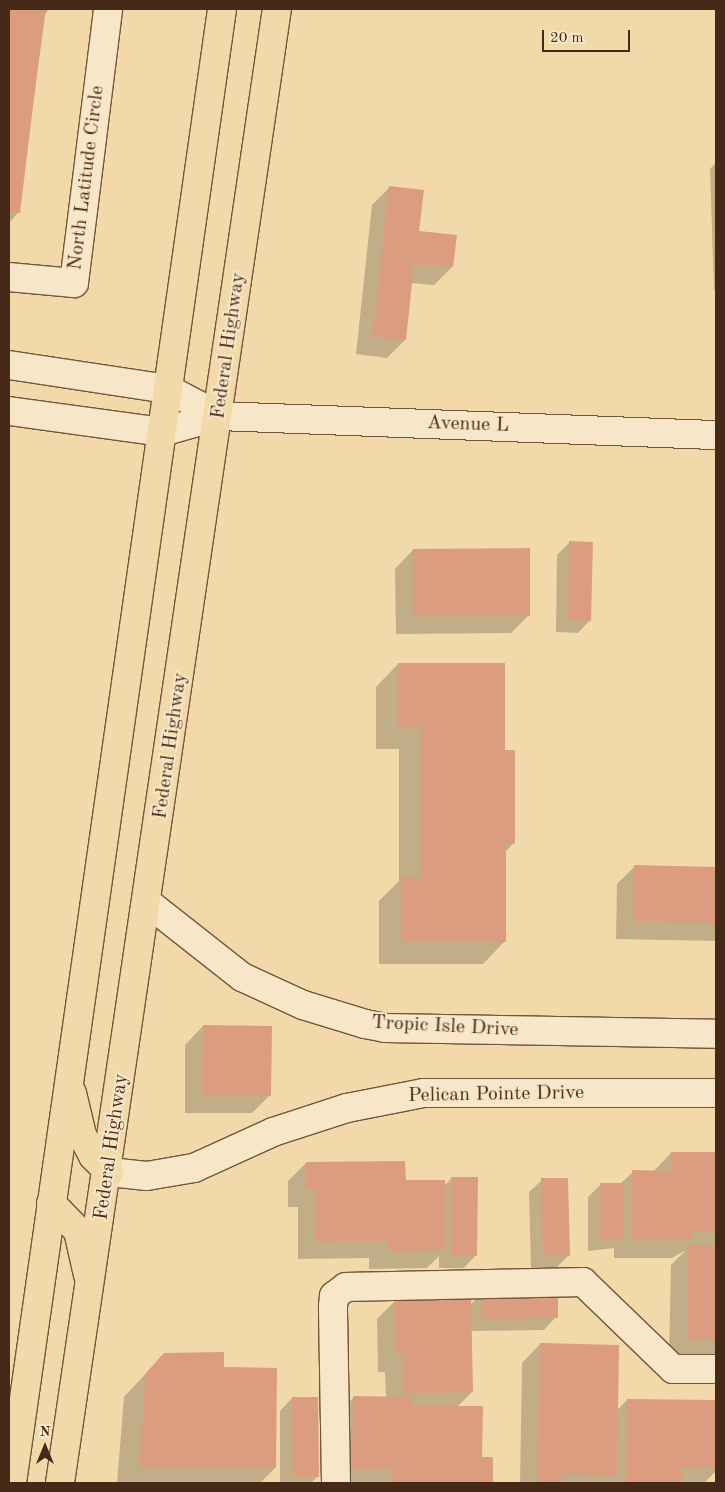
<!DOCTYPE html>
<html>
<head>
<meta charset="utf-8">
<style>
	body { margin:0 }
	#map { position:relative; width:725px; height:1492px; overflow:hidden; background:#f2d9a9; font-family:"Old Standard TT",serif }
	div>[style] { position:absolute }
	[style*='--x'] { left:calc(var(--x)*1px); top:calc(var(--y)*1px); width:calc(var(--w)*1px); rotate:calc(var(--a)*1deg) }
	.shadow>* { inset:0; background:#0003 }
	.building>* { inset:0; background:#dc9c7f }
	.roads { filter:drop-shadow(1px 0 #72553c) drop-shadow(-1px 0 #72553c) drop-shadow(0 1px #72553c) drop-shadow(0 -1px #72553c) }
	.minor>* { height:28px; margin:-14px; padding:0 14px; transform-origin:14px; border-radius:14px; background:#f7e6c7 }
	.major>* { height:28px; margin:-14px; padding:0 14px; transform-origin:14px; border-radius:14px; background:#f2d9a9 }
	span { translate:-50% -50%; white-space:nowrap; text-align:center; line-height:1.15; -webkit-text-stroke:4px #f7e6c7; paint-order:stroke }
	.street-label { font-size:20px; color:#472918 }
	.frame { position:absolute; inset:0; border:10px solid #472918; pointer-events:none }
	.north { position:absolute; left:20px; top:1422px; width:50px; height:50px; -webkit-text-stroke:4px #f7e6c7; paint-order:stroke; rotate:0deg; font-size:14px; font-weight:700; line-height:20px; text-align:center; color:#472918 }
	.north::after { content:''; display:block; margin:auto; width:18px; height:22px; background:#472918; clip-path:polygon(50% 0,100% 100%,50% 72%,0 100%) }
	.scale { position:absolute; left:542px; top:30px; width:88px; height:22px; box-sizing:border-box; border:2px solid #472918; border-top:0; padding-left:6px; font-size:15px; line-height:18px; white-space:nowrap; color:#472918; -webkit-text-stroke:4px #f7e6c7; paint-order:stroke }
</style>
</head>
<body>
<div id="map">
	<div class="shadow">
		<div style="clip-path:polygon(9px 9px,46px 9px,18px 213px,9px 223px)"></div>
		<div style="clip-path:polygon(716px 162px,716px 290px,714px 290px,710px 169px)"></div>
		<div style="clip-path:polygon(390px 187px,418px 232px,452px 267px,434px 285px,411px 283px,405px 340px,387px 358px,356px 354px,372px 205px)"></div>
		<div style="clip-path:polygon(570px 542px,590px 620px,578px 633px,556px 632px,557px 555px)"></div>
		<div style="clip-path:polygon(413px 550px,529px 615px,511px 633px,396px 634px,395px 569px)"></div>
		<div style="clip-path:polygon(398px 664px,504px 751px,514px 843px,505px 852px,505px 941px,483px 964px,379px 964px,379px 901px,399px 881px,399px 749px,376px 749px,376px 687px)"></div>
		<div style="clip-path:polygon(635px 866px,716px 868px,716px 941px,616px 939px,617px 884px)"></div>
		<div style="clip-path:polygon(203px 1026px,270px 1095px,252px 1113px,185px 1113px,185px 1045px)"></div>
		<div style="clip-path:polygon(671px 1153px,716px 1153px,716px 1357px,669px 1356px,671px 1265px,686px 1250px,672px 1258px,614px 1258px,614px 1248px,588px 1251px,588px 1197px,601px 1184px,620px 1184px,633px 1172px,653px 1172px)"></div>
		<div style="clip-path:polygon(306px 1163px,405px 1182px,444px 1186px,452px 1178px,476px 1255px,464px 1268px,439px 1268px,439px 1256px,427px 1268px,369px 1269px,369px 1258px,298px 1259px,298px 1207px,288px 1207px,288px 1181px)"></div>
		<div style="clip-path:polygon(542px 1180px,569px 1255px,556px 1268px,531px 1268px,529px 1192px)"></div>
		<div style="clip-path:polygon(481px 1294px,556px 1317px,544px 1330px,471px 1331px,472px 1392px,457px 1407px,480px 1459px,492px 1459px,491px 1483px,335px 1483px,336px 1416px,354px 1397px,386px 1398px,385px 1372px,378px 1372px,377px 1319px,395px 1301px,470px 1305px)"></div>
		<div style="clip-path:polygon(540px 1344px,616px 1411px,627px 1400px,716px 1401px,716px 1471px,704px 1483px,520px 1483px,522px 1363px)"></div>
		<div style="clip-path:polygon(164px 1354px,223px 1369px,275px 1468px,260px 1483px,117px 1483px,124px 1397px)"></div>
		<div style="clip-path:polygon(292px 1398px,318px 1476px,311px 1483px,280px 1483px,280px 1411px)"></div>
	</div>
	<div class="building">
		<div style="clip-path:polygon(9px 9px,49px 9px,44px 15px,20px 213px,9px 212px)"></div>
		<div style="clip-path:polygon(389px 186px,424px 190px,419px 231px,457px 235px,453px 267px,414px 264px,406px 340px,373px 337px)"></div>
		<div style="clip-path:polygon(569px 541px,593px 542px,591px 621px,568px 620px)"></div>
		<div style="clip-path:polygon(530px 548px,530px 616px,413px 616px,413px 549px)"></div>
		<div style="clip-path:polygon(398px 663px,505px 663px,505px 750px,515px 750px,515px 844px,506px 844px,506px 942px,401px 942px,401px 877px,421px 877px,421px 727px,398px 727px)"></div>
		<div style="clip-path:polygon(634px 865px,716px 867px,716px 923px,633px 921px)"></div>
		<div style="clip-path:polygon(203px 1025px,272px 1026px,271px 1096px,202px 1095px)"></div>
		<div style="clip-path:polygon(671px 1152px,716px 1152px,716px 1232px,691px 1232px,691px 1240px,632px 1240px,632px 1170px,671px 1171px)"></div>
		<div style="clip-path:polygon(405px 1161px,406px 1180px,445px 1180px,446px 1250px,387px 1251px,387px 1241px,316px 1242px,315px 1189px,306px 1189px,306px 1162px)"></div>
		<div style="clip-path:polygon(451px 1177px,478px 1177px,477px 1256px,451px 1256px)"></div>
		<div style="clip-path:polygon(541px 1178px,568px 1178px,570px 1256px,543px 1256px)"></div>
		<div style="clip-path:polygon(600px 1183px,624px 1183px,624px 1240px,600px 1239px)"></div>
		<div style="clip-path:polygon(688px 1245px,716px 1246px,716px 1339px,687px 1339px)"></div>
		<div style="clip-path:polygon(481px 1293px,558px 1293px,558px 1318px,481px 1319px)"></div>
		<div style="clip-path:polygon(471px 1297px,473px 1392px,404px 1394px,403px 1355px,396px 1355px,394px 1299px)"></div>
		<div style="clip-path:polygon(540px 1343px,619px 1345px,617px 1475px,562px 1474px,562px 1483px,537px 1483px)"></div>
		<div style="clip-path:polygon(224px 1352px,224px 1367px,277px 1368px,276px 1468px,139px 1468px,146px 1373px,164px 1353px)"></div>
		<div style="clip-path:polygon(353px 1396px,411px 1397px,411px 1406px,483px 1406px,482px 1457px,493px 1457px,493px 1483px,392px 1483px,392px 1470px,352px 1469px)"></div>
		<div style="clip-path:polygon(292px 1397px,318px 1397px,319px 1477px,293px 1477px)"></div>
		<div style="clip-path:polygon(627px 1399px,716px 1400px,716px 1467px,682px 1467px,682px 1483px,626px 1483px)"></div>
	</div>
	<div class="roads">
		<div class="minor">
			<div style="--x:9;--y:277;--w:65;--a:5.3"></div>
			<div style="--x:74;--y:283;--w:276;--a:-82.9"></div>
			<div style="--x:9;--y:365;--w:161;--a:8.6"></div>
			<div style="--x:168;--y:389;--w:58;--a:27.9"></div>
			<div style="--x:9;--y:411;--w:154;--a:7.8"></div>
			<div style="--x:162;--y:432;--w:59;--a:-15.7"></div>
			<div style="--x:219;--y:416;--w:497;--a:2.2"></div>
			<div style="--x:148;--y:903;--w:120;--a:38.2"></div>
			<div style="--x:242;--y:977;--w:67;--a:24.7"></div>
			<div style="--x:303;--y:1005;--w:65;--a:17"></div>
			<div style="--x:365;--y:1024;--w:20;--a:11"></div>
			<div style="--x:385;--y:1028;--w:331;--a:1"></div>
			<div style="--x:109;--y:1172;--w:38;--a:6"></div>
			<div style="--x:147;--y:1176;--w:48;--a:-9.7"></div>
			<div style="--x:194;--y:1168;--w:87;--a:-24.5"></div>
			<div style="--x:273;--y:1132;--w:78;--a:-18"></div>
			<div style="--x:347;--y:1108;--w:78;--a:-11"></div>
			<div style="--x:424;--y:1093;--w:292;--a:0"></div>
			<div style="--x:336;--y:1483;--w:176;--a:-91"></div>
			<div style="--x:333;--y:1307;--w:11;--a:-85"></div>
			<div style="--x:334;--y:1296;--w:15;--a:-37"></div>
			<div style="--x:346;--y:1287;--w:237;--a:-1.2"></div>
			<div style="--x:583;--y:1282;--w:125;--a:44"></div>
			<div style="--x:673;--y:1369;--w:43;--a:0"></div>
		</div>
		<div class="major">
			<div style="--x:72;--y:1093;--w:43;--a:76.6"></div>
			<div style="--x:82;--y:1135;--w:24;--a:62"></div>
			<div style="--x:93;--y:1156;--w:23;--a:45"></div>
			<div style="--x:51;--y:1203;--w:39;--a:46"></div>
			<div style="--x:78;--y:1231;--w:45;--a:77.2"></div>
			<div style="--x:12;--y:1483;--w:1489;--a:-81.89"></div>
			<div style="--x:60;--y:1483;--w:1490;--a:-81.63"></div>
		</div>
	</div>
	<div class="street-label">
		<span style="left:87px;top:178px;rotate:-83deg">North Latitude Circle</span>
		<span style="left:229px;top:346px;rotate:-82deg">Federal Highway</span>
		<span style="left:468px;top:425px;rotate:2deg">Avenue L</span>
		<span style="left:171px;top:746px;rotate:-82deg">Federal Highway</span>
		<span style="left:445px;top:1027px;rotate:3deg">Tropic Isle Drive</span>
		<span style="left:496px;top:1095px;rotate:-1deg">Pelican Pointe Drive</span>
		<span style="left:112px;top:1147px;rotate:-82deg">Federal Highway</span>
	</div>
	<div class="frame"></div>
	<div class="north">N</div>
	<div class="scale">20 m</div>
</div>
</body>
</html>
